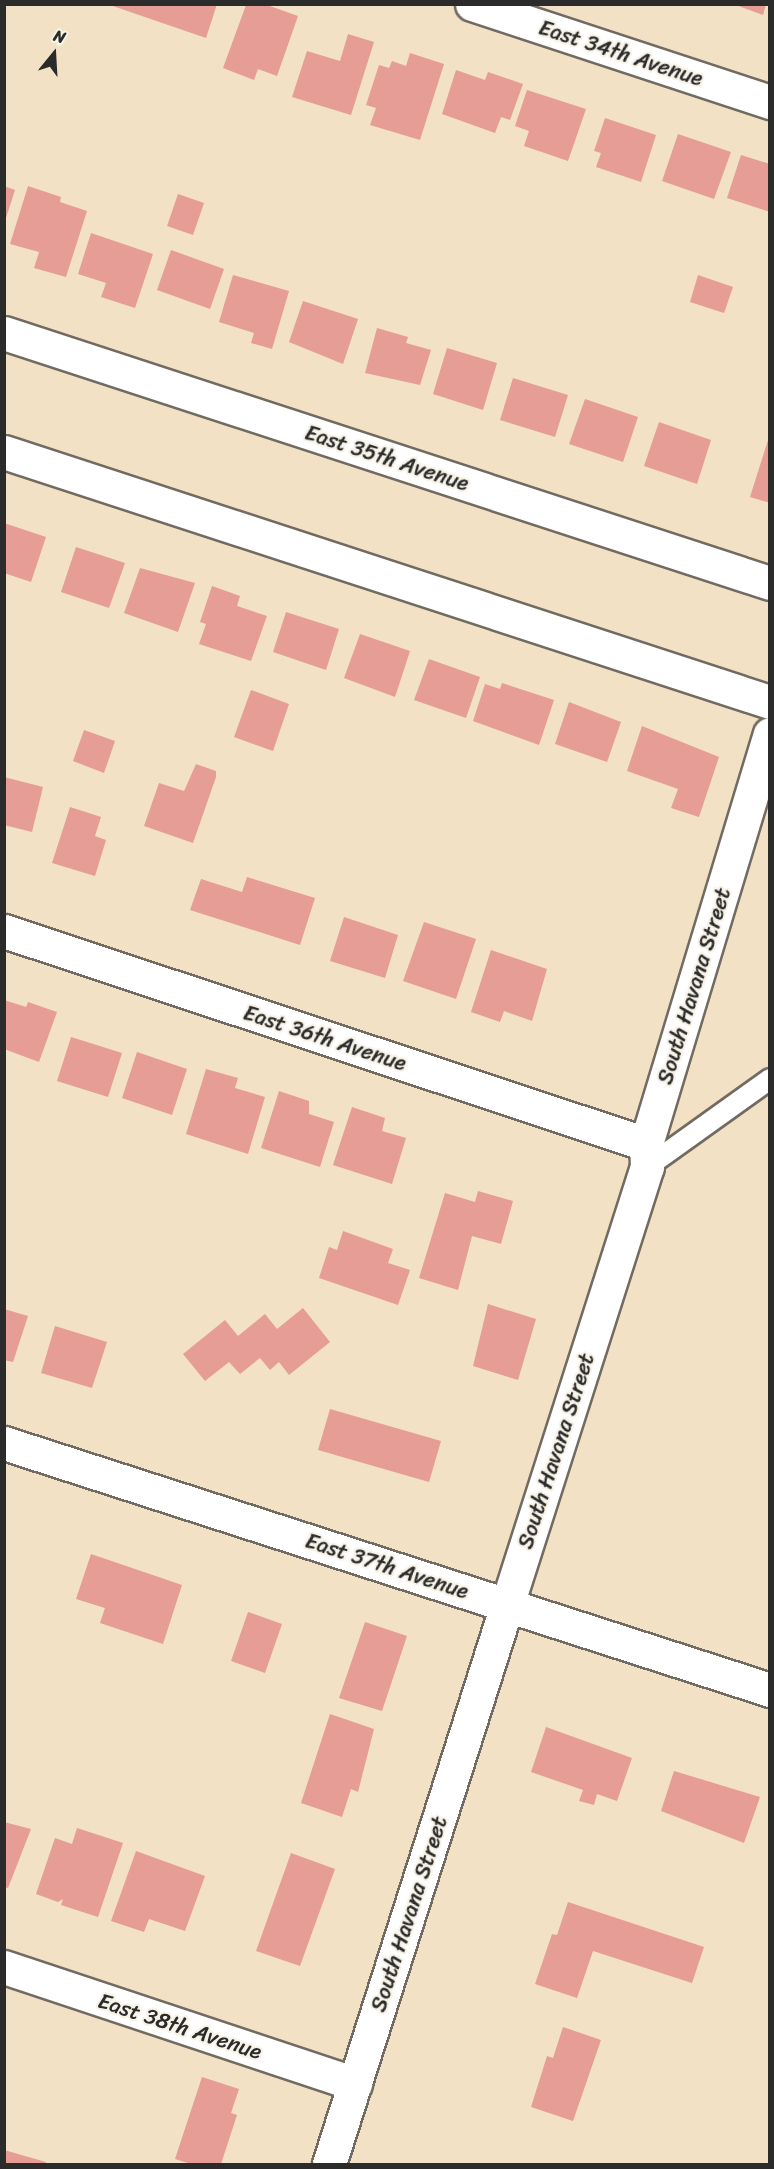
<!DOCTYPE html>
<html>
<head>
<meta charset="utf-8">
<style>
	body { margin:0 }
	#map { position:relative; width:774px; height:2169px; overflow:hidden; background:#f2e1c4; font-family:Sriracha,sans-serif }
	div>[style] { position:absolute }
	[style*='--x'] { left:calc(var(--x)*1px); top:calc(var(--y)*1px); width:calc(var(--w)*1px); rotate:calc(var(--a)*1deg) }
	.building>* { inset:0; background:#e59d95 }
	.roads { filter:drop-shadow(2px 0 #716b61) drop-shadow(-2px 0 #716b61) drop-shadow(0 2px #716b61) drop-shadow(0 -2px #716b61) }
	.service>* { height:20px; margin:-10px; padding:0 10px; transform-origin:10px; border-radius:10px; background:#fff }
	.minor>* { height:33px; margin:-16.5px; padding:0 16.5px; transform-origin:16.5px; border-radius:16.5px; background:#fff }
	.tertiary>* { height:33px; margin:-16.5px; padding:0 16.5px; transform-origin:16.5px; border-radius:16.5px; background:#fff }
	span { translate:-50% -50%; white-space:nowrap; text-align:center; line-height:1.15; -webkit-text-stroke:4.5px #f7f3e8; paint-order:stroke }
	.street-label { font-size:22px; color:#2b2b2b }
	.frame { position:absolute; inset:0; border:6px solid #2b2b2b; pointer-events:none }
	.north { position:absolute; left:24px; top:24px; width:60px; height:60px; -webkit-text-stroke:4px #f7f3e8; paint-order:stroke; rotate:18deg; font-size:16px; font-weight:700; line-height:24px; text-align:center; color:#2b2b2b }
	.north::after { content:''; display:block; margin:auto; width:21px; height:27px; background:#2b2b2b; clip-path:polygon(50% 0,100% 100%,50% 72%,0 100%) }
</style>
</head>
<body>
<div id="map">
	<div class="building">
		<div style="clip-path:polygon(107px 4px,217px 4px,206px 38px)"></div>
		<div style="clip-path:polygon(733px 4px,766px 4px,763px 15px)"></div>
		<div style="clip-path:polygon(246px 5px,267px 5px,298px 16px,277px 76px,258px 69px,254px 80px,223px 68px)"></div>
		<div style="clip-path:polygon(348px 34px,374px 42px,351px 115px,292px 97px,307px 51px,340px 61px)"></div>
		<div style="clip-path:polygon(410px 53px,444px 64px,420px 140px,370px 125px,376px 108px,366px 105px,379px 65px,389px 68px,392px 61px,406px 66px)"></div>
		<div style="clip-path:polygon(456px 70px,485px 80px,488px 72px,523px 84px,510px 120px,501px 117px,495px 133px,442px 114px)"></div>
		<div style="clip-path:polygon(527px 90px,586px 109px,568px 161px,524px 146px,529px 131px,515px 126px)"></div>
		<div style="clip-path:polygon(605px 118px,656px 135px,641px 182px,596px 167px,601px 153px,594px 151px)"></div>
		<div style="clip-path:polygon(678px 134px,731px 152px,714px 199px,662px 181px)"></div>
		<div style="clip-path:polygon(741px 155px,770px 164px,770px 212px,727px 198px)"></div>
		<div style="clip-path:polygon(4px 186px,15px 190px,5px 221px,4px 221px)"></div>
		<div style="clip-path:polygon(28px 186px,61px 197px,60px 202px,87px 211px,66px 277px,34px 268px,39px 252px,10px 244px)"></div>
		<div style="clip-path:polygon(178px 194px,204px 203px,193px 235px,167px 226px)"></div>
		<div style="clip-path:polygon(91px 233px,153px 254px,135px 308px,101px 297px,106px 283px,78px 274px)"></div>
		<div style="clip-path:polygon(171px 250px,224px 269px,210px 309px,157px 290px)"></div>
		<div style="clip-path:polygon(233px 275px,289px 291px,272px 349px,251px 343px,254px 333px,219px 322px)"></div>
		<div style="clip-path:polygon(698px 275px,733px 287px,724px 313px,690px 302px)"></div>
		<div style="clip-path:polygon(303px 301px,358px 319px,343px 364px,289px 342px)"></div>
		<div style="clip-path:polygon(377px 328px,408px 337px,406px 343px,431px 350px,420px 385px,365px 373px)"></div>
		<div style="clip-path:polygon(447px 348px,497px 363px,483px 410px,433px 394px)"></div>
		<div style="clip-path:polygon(513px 378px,568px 395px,555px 437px,500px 420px)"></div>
		<div style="clip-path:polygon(585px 399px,638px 417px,623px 462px,569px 444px)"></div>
		<div style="clip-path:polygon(659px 422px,711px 440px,697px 484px,644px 466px)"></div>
		<div style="clip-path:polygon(769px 437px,770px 437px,770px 503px,750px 497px)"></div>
		<div style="clip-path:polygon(4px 523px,46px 537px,31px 582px,4px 573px)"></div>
		<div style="clip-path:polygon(76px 547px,125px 563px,109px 608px,61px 592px)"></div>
		<div style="clip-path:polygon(140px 568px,195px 583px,178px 632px,124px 613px)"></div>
		<div style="clip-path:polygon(212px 586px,240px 596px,237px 606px,267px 616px,251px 661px,199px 644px,206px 624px,200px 622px)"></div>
		<div style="clip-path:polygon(286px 612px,339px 629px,326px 670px,273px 652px)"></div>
		<div style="clip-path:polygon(360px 634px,410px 651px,395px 697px,344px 678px)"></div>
		<div style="clip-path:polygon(429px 659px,480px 677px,466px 718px,414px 700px)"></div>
		<div style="clip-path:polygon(502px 683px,554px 700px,539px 745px,473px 721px,485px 684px,500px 689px)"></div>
		<div style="clip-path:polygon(251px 690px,289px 704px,273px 751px,234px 737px)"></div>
		<div style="clip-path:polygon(569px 702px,621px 722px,607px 762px,555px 744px)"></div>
		<div style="clip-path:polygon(642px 726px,719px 757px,699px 817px,671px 808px,678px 789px,627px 771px)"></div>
		<div style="clip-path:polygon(84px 730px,115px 741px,104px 773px,73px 761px)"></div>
		<div style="clip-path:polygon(196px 764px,216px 771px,216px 777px,193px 843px,144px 826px,159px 783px,184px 791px)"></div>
		<div style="clip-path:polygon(4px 777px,43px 787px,32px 832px,4px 825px)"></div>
		<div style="clip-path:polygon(70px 807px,101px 817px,95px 836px,106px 840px,95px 876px,52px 863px)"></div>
		<div style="clip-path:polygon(247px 877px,315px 898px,300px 945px,190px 910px,201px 879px,242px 892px)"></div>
		<div style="clip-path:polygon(344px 917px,398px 935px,385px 978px,330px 961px)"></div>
		<div style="clip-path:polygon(424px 922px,476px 939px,456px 999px,403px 981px)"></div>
		<div style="clip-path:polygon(491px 950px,547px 969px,532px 1021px,504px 1011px,500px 1022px,471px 1012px)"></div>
		<div style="clip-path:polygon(4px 1000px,26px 1007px,28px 1002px,57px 1012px,39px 1062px,4px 1049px)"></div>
		<div style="clip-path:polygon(71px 1037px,122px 1053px,108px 1097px,57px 1081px)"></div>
		<div style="clip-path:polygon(137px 1052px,187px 1069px,172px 1115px,122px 1098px)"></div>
		<div style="clip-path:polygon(206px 1069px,238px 1078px,235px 1088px,265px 1097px,248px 1154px,186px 1134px)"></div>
		<div style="clip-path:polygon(279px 1091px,309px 1101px,309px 1114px,334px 1122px,320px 1167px,261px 1148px)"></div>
		<div style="clip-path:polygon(352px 1107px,385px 1118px,382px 1131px,406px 1138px,392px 1184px,333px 1165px)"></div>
		<div style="clip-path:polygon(478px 1191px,513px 1201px,501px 1244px,472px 1236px,458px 1290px,419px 1278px,445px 1193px,475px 1202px)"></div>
		<div style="clip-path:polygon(343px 1231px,393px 1249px,388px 1263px,410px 1270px,398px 1305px,319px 1278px,329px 1247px,337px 1250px)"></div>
		<div style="clip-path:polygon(488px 1304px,536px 1319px,518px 1380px,473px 1366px)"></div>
		<div style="clip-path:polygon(303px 1308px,330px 1342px,289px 1375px,279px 1362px,270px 1370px,260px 1358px,240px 1374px,229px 1362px,205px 1381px,183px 1354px,225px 1320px,238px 1336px,265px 1314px,277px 1329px)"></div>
		<div style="clip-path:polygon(4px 1309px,28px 1316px,13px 1362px,4px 1360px)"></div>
		<div style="clip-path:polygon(55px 1326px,107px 1342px,92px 1388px,41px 1373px)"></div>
		<div style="clip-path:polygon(330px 1409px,441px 1441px,429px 1482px,318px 1450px)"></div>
		<div style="clip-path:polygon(91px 1554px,182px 1585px,163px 1644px,100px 1623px,105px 1608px,76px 1599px)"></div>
		<div style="clip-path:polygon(248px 1612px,282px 1624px,265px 1673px,231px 1661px)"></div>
		<div style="clip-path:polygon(365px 1622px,407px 1636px,382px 1711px,339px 1698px)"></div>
		<div style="clip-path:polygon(330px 1714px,374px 1729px,358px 1792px,351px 1789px,342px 1817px,301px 1803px)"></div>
		<div style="clip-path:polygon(546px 1727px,632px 1758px,617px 1801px,597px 1794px,594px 1805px,579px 1801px,583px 1790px,531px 1772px)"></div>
		<div style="clip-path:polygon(674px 1771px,760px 1797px,744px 1843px,661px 1811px)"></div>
		<div style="clip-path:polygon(4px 1822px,31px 1829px,8px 1888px,4px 1887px)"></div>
		<div style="clip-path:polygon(77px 1828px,123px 1843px,98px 1917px,61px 1905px,63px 1899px,58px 1902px,36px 1894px,55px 1838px,72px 1844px)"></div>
		<div style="clip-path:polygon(136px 1851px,205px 1876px,185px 1931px,149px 1919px,144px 1932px,111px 1921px)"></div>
		<div style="clip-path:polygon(291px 1853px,335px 1869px,300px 1966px,256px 1951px)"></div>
		<div style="clip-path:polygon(568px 1902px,704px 1947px,692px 1983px,593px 1951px,577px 1998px,535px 1984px,552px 1934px,557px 1935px)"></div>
		<div style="clip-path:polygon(563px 2027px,601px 2040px,573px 2121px,531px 2107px,547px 2056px,553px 2058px)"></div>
		<div style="clip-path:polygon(202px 2077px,239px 2089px,231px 2113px,237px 2115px,221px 2164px,191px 2164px,175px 2159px)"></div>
		<div style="clip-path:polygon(4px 2150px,46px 2162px,45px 2164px,4px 2164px)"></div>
	</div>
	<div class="roads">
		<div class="service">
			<div style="--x:647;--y:1167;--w:151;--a:-35.6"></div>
		</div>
		<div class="minor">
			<div style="--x:472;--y:4;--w:314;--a:18.2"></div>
			<div style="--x:4;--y:333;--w:806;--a:18.08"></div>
			<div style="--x:4;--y:452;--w:806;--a:18.08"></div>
			<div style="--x:4;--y:931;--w:676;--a:18.35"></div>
			<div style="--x:507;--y:1605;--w:460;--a:-72.3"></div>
			<div style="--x:647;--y:1167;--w:23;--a:-92"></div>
			<div style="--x:646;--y:1144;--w:428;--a:-73.2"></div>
			<div style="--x:4;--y:1967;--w:370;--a:18.4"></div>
		</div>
		<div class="tertiary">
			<div style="--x:4;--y:1443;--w:805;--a:17.87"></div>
			<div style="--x:329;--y:2164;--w:587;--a:-72.34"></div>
		</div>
	</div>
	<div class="street-label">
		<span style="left:621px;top:53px;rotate:18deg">East 34th Avenue</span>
		<span style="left:387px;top:458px;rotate:18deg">East 35th Avenue</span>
		<span style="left:694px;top:986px;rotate:-73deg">South Havana Street</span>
		<span style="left:325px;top:1038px;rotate:18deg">East 36th Avenue</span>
		<span style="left:556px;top:1451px;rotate:-72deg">South Havana Street</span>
		<span style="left:387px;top:1566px;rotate:18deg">East 37th Avenue</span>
		<span style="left:409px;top:1914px;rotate:-72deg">South Havana Street</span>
		<span style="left:180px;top:2026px;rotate:18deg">East 38th Avenue</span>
	</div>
	<div class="frame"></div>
	<div class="north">N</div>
</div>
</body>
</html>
